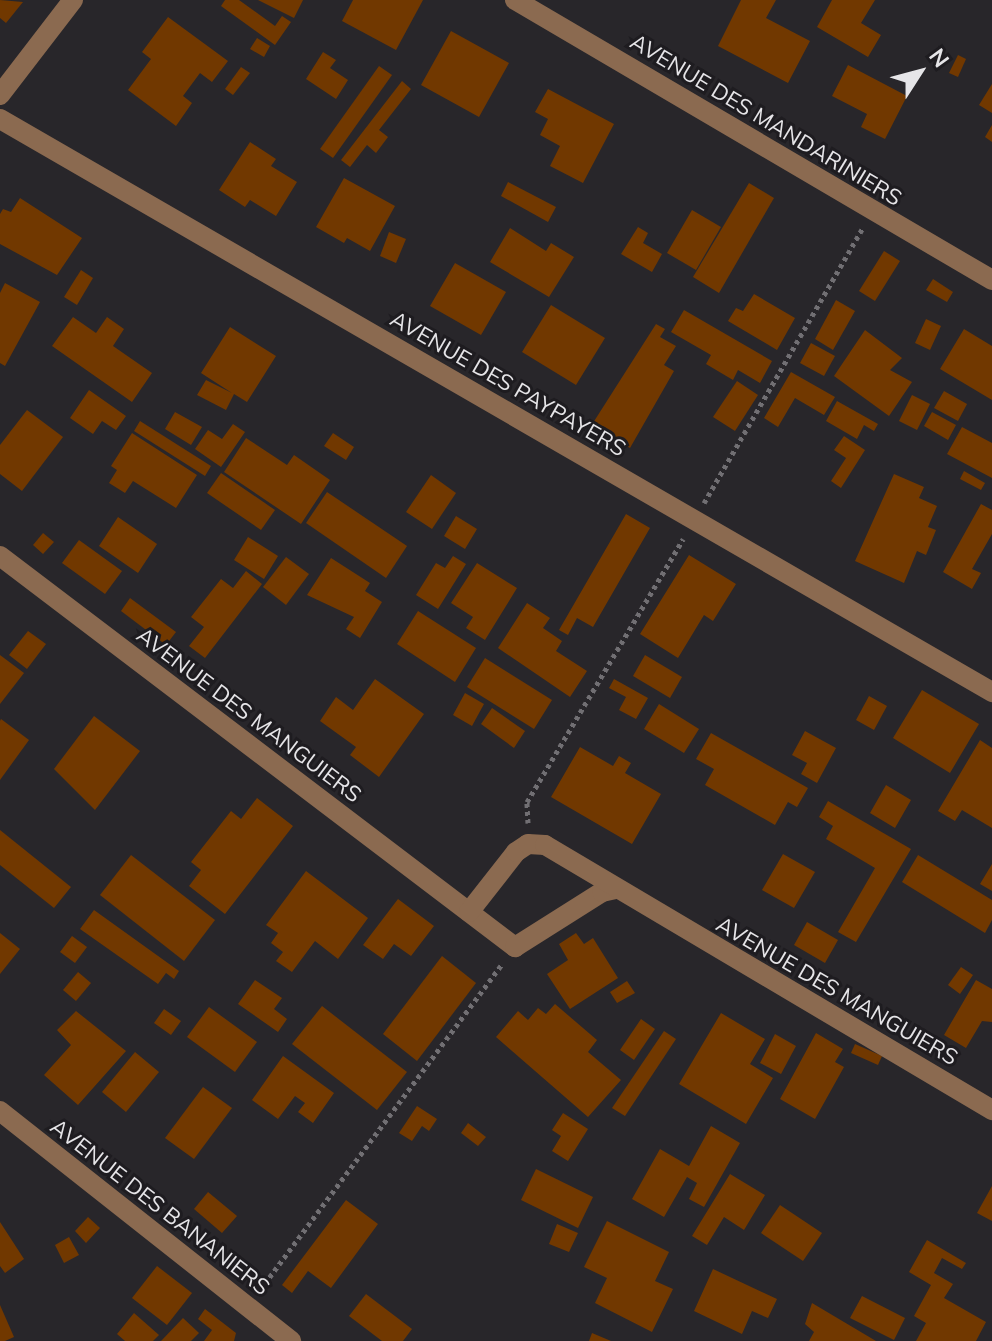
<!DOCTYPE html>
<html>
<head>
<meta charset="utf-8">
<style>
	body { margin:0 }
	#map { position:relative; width:992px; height:1341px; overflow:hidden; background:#28262a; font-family:Mulish,sans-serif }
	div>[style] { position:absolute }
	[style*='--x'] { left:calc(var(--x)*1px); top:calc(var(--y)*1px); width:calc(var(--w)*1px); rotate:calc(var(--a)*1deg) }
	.building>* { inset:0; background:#713800 }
	.path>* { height:5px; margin-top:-2.5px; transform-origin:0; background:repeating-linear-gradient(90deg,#716f73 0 4px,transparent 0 8px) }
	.minor>* { height:20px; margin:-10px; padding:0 10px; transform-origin:10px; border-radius:10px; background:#8b6a50 }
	span { translate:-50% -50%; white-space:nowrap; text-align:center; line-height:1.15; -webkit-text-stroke:6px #1e1c20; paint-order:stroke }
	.street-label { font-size:22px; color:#e6e5e8 }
	.north { position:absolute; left:880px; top:32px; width:80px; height:80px; -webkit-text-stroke:6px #1e1c20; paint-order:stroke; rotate:54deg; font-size:22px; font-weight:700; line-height:32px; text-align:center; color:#e6e5e8 }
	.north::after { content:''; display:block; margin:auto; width:28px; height:36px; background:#e6e5e8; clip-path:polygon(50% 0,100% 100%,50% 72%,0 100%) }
</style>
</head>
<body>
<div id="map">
	<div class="building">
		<div style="clip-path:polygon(0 0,23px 2px,6px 23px,0 18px)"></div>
		<div style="clip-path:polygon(225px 0,239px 0,275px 26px,282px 16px,291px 22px,275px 45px,221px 6px)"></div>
		<div style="clip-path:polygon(258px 0,303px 0,294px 18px)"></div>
		<div style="clip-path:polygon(353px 0,423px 0,396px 50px,342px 21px)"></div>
		<div style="clip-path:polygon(741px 0,776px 0,766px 18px,810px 41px,788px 83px,718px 46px)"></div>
		<div style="clip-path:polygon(832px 0,875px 0,861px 23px,881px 35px,868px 57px,817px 27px)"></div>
		<div style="clip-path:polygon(168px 17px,228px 61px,212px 82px,200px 73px,183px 96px,192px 103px,176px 126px,128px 90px,151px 59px,142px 52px)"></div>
		<div style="clip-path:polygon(451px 31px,509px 63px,479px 117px,421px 85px)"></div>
		<div style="clip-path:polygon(257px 38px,270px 46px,264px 57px,250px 49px)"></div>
		<div style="clip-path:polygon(323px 52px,336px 60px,330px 68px,348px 80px,336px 99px,306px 79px)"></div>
		<div style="clip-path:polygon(958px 55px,966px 59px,958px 77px,949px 73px)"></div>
		<div style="clip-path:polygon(848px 65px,907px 96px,885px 139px,861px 127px,867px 114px,832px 96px)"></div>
		<div style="clip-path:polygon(379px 66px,392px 75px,333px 158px,320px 149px)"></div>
		<div style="clip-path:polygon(241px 67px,250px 73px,233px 95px,225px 89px)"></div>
		<div style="clip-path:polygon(402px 81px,411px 89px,379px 130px,388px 137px,376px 153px,367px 145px,350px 167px,341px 160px)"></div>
		<div style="clip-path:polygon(992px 84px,992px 113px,979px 105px)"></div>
		<div style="clip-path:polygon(548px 89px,614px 124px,583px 183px,550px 166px,560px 146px,540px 135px,548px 119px,535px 112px)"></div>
		<div style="clip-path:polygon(992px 125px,992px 142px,985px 137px)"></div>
		<div style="clip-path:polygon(250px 142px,276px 159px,271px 166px,297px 182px,276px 216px,250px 200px,245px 207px,219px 190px)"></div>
		<div style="clip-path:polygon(344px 178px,395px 206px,370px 251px,347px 238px,344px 243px,316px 227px)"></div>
		<div style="clip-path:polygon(508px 182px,556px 207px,548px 222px,501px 196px)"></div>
		<div style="clip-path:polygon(749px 183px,774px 198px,719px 293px,693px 277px)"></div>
		<div style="clip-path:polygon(20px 198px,82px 238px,57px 275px,0 244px,0 214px,3px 209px,11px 212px)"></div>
		<div style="clip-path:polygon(692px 210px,721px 227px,696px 270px,667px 253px)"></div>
		<div style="clip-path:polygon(638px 227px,648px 233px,643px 243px,662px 254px,652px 272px,621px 254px)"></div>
		<div style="clip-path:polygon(510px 228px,546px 251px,551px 243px,574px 257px,549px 297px,490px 262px)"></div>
		<div style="clip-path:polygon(389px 232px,406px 239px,396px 263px,380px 256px)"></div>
		<div style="clip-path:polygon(884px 251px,900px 261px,875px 301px,859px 291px)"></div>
		<div style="clip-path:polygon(455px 263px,506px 292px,481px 335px,430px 306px)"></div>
		<div style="clip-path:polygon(81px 270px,93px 278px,77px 305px,64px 297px)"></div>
		<div style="clip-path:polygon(933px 279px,953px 292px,947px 302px,926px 290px)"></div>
		<div style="clip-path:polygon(5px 283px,40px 302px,5px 366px,0 363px,0 293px)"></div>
		<div style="clip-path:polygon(754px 294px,795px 318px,777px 350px,728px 321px,736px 308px,743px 311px)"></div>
		<div style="clip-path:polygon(836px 300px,855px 311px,833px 350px,815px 339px)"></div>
		<div style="clip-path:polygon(551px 305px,605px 338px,576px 385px,522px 352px)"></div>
		<div style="clip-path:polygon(684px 310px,772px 361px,760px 383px,738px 370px,733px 380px,706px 364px,711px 355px,671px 332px)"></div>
		<div style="clip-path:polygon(73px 317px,96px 333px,107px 317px,124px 329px,113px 346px,152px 373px,132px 402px,52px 346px)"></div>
		<div style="clip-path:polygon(926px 319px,941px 326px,930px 350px,915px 343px)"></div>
		<div style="clip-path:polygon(656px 324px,665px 329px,660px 337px,676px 346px,664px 365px,674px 371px,630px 448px,591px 426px)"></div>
		<div style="clip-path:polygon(230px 327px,276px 356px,247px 402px,234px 394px,226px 410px,197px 395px,206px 380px,232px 393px,201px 373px)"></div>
		<div style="clip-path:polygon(964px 329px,992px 346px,992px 400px,940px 369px)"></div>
		<div style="clip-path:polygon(865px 330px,902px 358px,890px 370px,912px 382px,889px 416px,834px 376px)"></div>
		<div style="clip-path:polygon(811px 343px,835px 356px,824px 376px,800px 363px)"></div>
		<div style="clip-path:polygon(791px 372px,835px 397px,824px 415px,795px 398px,778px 427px,764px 418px)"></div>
		<div style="clip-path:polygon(737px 381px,758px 395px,735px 431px,713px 417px)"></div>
		<div style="clip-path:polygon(89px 390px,126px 416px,116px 430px,102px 421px,93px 434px,70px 418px)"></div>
		<div style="clip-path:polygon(944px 391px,967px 404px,958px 421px,934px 408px)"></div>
		<div style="clip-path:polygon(912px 395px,930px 404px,917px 430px,899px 421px)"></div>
		<div style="clip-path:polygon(837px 401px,878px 424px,874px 431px,864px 425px,857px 439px,826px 421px)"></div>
		<div style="clip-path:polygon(27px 410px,63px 437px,22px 491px,0 474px,0 445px)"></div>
		<div style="clip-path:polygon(175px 412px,202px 427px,191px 445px,165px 429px)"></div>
		<div style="clip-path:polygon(932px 412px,956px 425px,948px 440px,924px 426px)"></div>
		<div style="clip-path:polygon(140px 421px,211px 466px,205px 476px,134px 431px)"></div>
		<div style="clip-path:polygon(233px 424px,245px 432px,221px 467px,195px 449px,208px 430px,222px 439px)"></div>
		<div style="clip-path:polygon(962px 427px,992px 443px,992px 478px,947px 454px)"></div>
		<div style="clip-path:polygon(132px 433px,197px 475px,176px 508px,133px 481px,125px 493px,109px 483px,117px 470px,111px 466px)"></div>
		<div style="clip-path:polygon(333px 433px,354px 447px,346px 460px,324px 446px)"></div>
		<div style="clip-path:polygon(844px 436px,865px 450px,841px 488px,831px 481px,846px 458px,834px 450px)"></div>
		<div style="clip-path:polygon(246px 438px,287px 465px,294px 455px,330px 480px,301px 524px,224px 472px)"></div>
		<div style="clip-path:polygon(964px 471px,985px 483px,981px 490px,960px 479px)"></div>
		<div style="clip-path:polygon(221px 473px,275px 510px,261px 530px,207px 493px)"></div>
		<div style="clip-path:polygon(894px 474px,924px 487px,919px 498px,937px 506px,928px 527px,936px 530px,926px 555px,917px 551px,904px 583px,855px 561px)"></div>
		<div style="clip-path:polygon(431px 475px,456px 493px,432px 529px,406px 512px)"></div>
		<div style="clip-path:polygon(327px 492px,407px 546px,386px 578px,306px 523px)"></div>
		<div style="clip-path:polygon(981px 504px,992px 510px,992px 534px,972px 569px,981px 573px,972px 589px,943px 572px)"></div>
		<div style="clip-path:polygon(626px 514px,650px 528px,593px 627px,577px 618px,568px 635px,559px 630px)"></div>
		<div style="clip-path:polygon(456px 516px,477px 529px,465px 549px,444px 536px)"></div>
		<div style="clip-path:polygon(118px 517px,157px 544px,138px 573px,99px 546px)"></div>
		<div style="clip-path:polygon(43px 533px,54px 542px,43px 554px,33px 545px)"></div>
		<div style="clip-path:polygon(248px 537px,278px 556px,264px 579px,234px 560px)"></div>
		<div style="clip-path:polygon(79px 540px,122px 571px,105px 594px,62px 563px)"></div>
		<div style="clip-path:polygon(689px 555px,736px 584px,713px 621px,704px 615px,678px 658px,640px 634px)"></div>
		<div style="clip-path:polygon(453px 556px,466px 564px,438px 609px,416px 595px,436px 563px,445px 568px)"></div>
		<div style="clip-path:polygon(286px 557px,309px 574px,286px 605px,263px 587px)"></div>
		<div style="clip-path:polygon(331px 558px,370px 583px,365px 591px,382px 602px,360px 638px,346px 629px,354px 617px,307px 595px)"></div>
		<div style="clip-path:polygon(477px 563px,517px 588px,485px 640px,466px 628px,473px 617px,451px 603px)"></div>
		<div style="clip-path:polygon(246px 571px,262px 584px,205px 658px,189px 646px,204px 627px,191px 617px,221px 579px,233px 588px)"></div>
		<div style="clip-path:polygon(130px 598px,176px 632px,166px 645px,121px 611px)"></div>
		<div style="clip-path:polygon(527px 603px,550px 618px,543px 628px,562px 641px,556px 651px,587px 671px,570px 697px,498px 648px)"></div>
		<div style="clip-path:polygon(418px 611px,476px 648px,455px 682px,397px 644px)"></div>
		<div style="clip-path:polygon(28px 631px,46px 644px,27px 669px,9px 655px)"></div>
		<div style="clip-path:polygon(0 655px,24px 673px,0 704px)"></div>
		<div style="clip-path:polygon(645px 655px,682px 677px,670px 698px,633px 676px)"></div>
		<div style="clip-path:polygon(485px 658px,552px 700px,534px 729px,467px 687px)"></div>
		<div style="clip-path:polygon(375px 679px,424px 714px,379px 777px,350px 755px,356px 747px,320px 721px,336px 697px,353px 710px)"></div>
		<div style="clip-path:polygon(614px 679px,648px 698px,636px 719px,619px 710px,626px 697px,609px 688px)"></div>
		<div style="clip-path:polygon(922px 690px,979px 724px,950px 773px,893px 738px)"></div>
		<div style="clip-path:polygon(465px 693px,484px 704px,472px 726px,453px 715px)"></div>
		<div style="clip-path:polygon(869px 696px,887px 706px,874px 730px,856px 720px)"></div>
		<div style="clip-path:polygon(659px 704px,699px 729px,684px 753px,644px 729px)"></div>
		<div style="clip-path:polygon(492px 708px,525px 731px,514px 748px,481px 724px)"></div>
		<div style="clip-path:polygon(94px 716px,140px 751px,95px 810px,54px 769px)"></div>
		<div style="clip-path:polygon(1px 719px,29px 740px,0 780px,0 721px)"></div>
		<div style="clip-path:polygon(805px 731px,836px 748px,817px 783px,801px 774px,807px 763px,792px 755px)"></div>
		<div style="clip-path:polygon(711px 733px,808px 788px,797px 807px,788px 802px,775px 825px,705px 785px,714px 769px,696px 759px)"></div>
		<div style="clip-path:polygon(980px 740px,992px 748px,992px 828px,962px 810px,955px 821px,938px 811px)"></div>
		<div style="clip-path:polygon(580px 747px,613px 766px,619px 756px,631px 763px,625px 773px,661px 794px,632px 844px,551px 797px)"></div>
		<div style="clip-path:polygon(886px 785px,911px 800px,895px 828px,870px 813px)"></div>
		<div style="clip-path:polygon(257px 798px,293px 826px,225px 914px,189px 886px,201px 870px,191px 862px,231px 811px,241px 819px)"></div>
		<div style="clip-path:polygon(828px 801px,911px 849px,856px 942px,838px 932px,875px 868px,826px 839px,833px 826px,819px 817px)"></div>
		<div style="clip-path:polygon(0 830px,71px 887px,54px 908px,0 865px)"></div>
		<div style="clip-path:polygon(783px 854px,815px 872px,794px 908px,762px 890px)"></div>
		<div style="clip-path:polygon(131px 855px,215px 920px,184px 961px,100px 895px)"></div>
		<div style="clip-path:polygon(918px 855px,992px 900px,992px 920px,985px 933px,902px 882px)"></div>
		<div style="clip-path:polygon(992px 864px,992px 891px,980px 884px)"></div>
		<div style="clip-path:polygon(306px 871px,368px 918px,338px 959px,315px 941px,292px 972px,276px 961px,283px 952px,271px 943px,278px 933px,266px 925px)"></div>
		<div style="clip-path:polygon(398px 899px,434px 926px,411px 956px,394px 944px,383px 959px,363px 945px)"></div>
		<div style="clip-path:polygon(94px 910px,179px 971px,174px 979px,166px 973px,158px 984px,80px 929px)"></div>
		<div style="clip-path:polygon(807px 922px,838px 940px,825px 963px,794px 945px)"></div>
		<div style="clip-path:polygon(0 933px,20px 949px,0 974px)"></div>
		<div style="clip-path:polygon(576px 933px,584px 944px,593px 938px,618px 978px,570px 1009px,547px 974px,568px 960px,559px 944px)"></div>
		<div style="clip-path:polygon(72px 936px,87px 947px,75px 963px,60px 952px)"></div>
		<div style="clip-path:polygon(442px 956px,476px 983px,417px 1061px,383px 1034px)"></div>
		<div style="clip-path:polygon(961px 967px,973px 975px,960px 994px,948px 985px)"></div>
		<div style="clip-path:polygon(78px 972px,91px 983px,76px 1001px,63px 990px)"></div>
		<div style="clip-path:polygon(255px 980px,282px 998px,274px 1009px,287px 1019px,278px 1032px,238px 1004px)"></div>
		<div style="clip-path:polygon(976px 980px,992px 989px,992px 1022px,982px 1021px,966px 1048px,944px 1035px)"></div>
		<div style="clip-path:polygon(627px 981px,635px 993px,617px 1003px,610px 992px)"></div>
		<div style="clip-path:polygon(555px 1004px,597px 1040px,588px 1052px,621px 1080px,588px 1117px,496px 1037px,518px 1011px,528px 1020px,538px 1008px,546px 1014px)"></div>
		<div style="clip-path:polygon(322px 1006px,407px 1072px,377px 1110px,292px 1044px)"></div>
		<div style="clip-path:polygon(209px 1007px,257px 1042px,235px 1072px,187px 1037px)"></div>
		<div style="clip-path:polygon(164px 1009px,181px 1021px,171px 1035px,154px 1023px)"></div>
		<div style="clip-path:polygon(76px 1011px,126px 1051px,78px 1105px,44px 1075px,71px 1045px,57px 1030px)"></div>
		<div style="clip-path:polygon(721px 1013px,765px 1039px,750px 1064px,773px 1078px,746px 1124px,679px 1084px)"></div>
		<div style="clip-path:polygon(641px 1019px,655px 1029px,634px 1060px,620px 1050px)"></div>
		<div style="clip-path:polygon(664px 1031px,676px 1039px,625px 1116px,612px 1108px)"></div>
		<div style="clip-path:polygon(816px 1033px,843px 1049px,835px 1062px,844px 1067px,815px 1119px,780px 1099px)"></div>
		<div style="clip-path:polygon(775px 1034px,796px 1046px,781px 1074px,760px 1063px)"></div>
		<div style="clip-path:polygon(855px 1044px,882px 1056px,878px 1065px,851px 1053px)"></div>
		<div style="clip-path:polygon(135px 1052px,159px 1072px,126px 1112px,102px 1092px)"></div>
		<div style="clip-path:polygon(283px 1056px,334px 1093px,313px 1123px,298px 1112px,305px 1103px,295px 1096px,278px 1119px,252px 1100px)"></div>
		<div style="clip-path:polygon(203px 1087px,232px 1108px,194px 1159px,165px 1138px)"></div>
		<div style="clip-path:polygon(417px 1106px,437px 1119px,429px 1131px,422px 1126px,412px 1141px,399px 1133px)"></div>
		<div style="clip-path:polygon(563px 1113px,588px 1129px,568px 1161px,552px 1151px,561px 1136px,552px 1130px)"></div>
		<div style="clip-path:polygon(468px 1123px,486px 1137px,478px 1146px,461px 1133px)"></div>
		<div style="clip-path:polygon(711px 1126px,740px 1143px,704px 1207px,689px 1199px,697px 1183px,687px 1177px,664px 1217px,632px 1199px,660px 1149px,689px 1166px)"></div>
		<div style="clip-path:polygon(536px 1169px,593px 1197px,578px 1228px,521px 1200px)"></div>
		<div style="clip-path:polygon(730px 1174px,765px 1195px,744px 1230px,724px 1217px,707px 1245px,692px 1236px)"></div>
		<div style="clip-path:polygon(992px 1186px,992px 1221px,977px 1213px)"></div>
		<div style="clip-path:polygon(208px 1192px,237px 1216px,222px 1233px,194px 1209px)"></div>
		<div style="clip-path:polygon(346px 1200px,378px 1224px,331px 1288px,308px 1271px,292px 1293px,282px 1285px)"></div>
		<div style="clip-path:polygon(780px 1205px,822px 1233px,803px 1261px,761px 1233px)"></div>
		<div style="clip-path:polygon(88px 1217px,100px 1228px,86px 1243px,75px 1231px)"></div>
		<div style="clip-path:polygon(607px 1221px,669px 1252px,655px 1281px,673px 1289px,652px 1332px,595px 1303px,607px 1278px,584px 1267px)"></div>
		<div style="clip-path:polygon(0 1222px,24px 1259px,5px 1273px,0 1266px)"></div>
		<div style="clip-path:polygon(557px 1224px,578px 1233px,569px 1252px,549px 1244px)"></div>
		<div style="clip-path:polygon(69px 1237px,79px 1255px,64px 1263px,55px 1245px)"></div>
		<div style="clip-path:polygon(927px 1240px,966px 1263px,962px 1269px,942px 1258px,934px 1273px,953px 1284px,944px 1298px,986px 1322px,976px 1341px,916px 1341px,926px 1323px,914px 1316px,931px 1285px,909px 1272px)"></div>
		<div style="clip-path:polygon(157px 1266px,192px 1293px,167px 1325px,132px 1298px)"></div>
		<div style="clip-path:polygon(713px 1269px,777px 1299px,768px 1318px,752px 1311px,742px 1334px,694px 1311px)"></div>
		<div style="clip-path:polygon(366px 1294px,412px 1329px,403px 1341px,382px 1341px,349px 1316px)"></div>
		<div style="clip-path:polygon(862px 1296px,905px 1318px,894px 1340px,850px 1318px)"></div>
		<div style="clip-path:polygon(812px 1303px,876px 1341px,809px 1341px,814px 1332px,805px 1324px)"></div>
		<div style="clip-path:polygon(0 1305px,14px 1337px,5px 1341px,0 1341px)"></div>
		<div style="clip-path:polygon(205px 1309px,236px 1333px,234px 1341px,204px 1341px,212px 1330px,198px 1319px)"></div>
		<div style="clip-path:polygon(134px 1313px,159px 1335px,153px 1341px,125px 1341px,117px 1334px)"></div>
		<div style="clip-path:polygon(183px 1318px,199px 1333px,191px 1341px,161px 1341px)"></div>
		<div style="clip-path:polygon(592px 1333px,611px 1341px,589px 1341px)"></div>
	</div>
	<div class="path">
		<div style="--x:704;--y:503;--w:318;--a:-60"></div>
		<div style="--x:528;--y:823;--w:21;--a:-93"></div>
		<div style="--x:527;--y:802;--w:306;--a:-59.3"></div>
		<div style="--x:260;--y:1290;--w:406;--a:-53.4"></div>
	</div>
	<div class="minor">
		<div style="--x:515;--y:0;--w:553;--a:30.41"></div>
		<div style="--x:0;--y:95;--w:120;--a:-52.5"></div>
		<div style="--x:0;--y:119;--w:1146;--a:30.01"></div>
		<div style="--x:0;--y:556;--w:647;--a:37.21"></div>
		<div style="--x:515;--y:947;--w:103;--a:-32.3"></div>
		<div style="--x:602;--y:892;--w:14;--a:-12"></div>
		<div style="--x:469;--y:912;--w:76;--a:-51.9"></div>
		<div style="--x:516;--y:852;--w:14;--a:-34"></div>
		<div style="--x:528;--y:844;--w:17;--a:3"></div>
		<div style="--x:545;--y:845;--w:520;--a:30.66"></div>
		<div style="--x:0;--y:1111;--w:371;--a:38.3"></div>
	</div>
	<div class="street-label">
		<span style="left:766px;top:120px;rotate:31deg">AVENUE DES MANDARINIERS</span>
		<span style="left:508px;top:384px;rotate:30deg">AVENUE DES PAYPAYERS</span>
		<span style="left:249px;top:715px;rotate:37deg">AVENUE DES MANGUIERS</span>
		<span style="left:837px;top:991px;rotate:30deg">AVENUE DES MANGUIERS</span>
		<span style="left:160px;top:1207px;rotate:38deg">AVENUE DES BANANIERS</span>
	</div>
	<div class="north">N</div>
</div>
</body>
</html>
